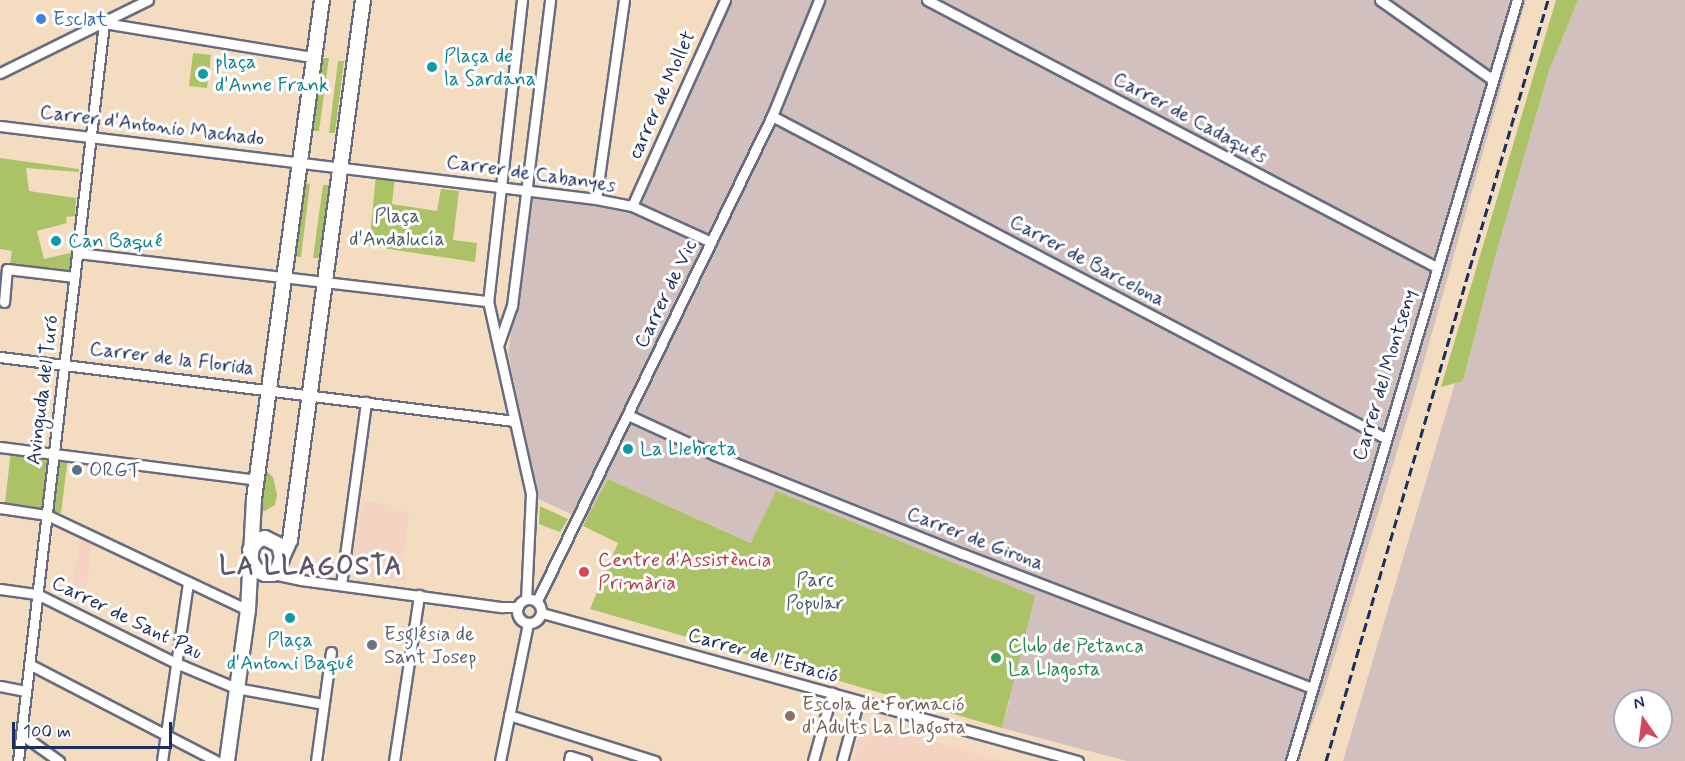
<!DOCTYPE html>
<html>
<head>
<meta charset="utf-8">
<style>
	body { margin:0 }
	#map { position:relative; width:1685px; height:761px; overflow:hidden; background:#f4dcc0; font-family:Mynerve,sans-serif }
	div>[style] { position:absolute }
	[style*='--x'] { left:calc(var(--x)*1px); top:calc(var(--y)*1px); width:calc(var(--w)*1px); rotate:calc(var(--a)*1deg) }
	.built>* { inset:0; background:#f5d3c2 }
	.industrial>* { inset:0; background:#d1c0bd }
	.green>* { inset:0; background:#acc267 }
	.roads { filter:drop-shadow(2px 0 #676c80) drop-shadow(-2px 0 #676c80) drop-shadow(0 2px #676c80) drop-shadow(0 -2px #676c80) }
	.street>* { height:9px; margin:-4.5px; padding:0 4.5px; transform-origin:4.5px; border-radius:4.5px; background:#fff }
	.street>.ring { margin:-4.5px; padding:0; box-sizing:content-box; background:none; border:9px solid #fff; border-radius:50% }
	.secondary>* { height:14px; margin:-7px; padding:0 7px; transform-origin:7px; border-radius:7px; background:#fff }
	.rail>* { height:3px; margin-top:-1.5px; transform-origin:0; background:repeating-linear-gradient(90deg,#1b2f5e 0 9px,transparent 0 13.5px) }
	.dots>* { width:16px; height:16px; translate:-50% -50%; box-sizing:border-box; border:3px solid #fff; border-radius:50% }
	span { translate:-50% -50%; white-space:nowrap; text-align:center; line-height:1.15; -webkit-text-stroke:6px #fff; paint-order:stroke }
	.shop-label { font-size:20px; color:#366cbe }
	.left { translate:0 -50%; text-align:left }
	.culture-label { font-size:20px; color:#0d838f }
	.street-label { font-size:20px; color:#1b2f5e }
	.park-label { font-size:20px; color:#465b61 }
	.service-label { font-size:20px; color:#4e5e75 }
	.health-label { font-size:20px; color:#be3a42 }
	.worship-label { font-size:20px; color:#5b616d }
	.leisure-label { font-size:20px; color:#27864d }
	.education-label { font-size:20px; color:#785e54 }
	.district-label { font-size:26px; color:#5f5769; font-weight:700; letter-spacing:1.5px }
	.north { position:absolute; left:1613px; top:689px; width:60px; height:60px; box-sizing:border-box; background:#fff; border:2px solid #a4acbf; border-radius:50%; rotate:346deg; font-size:16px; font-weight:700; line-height:24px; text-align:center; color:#1b2f5e }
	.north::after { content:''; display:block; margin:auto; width:21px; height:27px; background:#d1495b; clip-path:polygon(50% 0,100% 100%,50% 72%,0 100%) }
	.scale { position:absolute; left:12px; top:722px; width:160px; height:27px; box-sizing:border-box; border:3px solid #1b2f5e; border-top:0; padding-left:8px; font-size:18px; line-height:21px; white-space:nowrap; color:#1b2f5e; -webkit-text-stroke:4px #fff; paint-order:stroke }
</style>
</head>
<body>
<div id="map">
	<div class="built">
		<div style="clip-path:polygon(362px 501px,391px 505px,391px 510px,409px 513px,402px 569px,407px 569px,405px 581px,362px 575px,353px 562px)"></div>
		<div style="clip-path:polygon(81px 535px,92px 539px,84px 607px,70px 601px)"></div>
		<div style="clip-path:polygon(863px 722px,939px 743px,1003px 761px,853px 761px)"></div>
	</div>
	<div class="industrial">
		<div style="clip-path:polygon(726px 0,1526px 0,1417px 386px,1323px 694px,1298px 761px,1127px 761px,1002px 728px,1010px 700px,777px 491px,752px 543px,608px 479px,587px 521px,536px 498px,536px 484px,508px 354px,531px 196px,628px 209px)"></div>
		<div style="clip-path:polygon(evenodd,1578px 0,1685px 0,1685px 761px,1343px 761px,1455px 383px,1463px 381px,1495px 257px,1549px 71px,1578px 0,1625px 701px,1661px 701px,1661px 737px,1625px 737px,1625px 701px)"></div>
	</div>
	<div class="green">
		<div style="clip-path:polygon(1556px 0,1578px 0,1549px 71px,1495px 257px,1463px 381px,1441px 387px)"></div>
		<div style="clip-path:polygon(193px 53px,211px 55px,207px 88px,189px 86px)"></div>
		<div style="clip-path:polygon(322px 58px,329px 58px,319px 131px,313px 131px)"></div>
		<div style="clip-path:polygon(338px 61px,344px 61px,335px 133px,329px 133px)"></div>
		<div style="clip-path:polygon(0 158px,79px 169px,79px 172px,26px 168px,29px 191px,76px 198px,75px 216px,66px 217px,67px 223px,37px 231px,44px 259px,74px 252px,71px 273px,10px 264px,12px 251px,0 249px)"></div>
		<div style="clip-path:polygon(376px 175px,395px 175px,392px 204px,437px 211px,441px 189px,459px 191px,453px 240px,477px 243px,475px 262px,369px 246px)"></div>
		<div style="clip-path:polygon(304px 183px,310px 184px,301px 257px,294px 256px)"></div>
		<div style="clip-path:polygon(323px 185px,330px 185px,320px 258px,313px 258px)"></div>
		<div style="clip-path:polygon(11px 450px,68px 457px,61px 513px,5px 503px)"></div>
		<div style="clip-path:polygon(262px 467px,273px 477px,277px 495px,275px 505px,265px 511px,257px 509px)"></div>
		<div style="clip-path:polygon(608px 479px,751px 543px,776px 491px,1035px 596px,1002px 728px,590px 609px,618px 543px,583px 526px)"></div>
		<div style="clip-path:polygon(540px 506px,568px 519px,560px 532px,539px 524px)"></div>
	</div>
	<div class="roads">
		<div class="street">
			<div style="--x:522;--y:0;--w:303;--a:96.4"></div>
			<div style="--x:488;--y:301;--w:198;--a:77.4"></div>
			<div style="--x:531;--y:494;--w:105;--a:92.7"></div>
			<div style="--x:927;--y:0;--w:575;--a:27.68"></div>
			<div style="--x:1380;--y:0;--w:138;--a:35.3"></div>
			<div style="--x:0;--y:73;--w:165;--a:-26.3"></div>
			<div style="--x:772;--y:116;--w:692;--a:27.71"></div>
			<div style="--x:0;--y:126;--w:600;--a:6.98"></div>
			<div style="--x:596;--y:199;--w:37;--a:11"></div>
			<div style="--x:632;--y:206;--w:87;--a:24.5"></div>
			<div style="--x:596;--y:199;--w:201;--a:-82"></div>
			<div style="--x:632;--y:206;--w:226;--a:-65.7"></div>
			<div style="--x:78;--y:253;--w:413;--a:6.7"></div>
			<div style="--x:4;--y:302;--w:33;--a:-85"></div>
			<div style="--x:7;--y:269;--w:68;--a:6.7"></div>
			<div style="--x:499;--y:343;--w:39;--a:-71"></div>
			<div style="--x:512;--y:306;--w:308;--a:-82.9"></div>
			<div style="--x:0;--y:357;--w:518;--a:7.1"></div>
			<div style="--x:628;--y:415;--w:96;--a:24.7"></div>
			<div style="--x:715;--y:455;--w:267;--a:21.8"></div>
			<div style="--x:963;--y:554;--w:374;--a:21"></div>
			<div style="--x:0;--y:447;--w:259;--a:7.3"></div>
			<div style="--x:0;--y:508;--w:48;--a:8.5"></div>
			<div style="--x:47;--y:515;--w:222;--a:25.3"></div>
			<div style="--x:273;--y:574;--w:29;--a:12"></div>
			<div style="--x:301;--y:580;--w:203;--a:7.7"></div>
			<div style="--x:502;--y:607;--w:16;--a:0"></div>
			<div style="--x:341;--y:585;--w:185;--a:-82.2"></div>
			<div style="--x:0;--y:589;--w:37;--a:8"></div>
			<div style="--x:37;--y:594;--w:155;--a:26.4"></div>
			<div style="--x:176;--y:663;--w:65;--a:22.6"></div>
			<div style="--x:236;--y:688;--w:88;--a:10.4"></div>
			<div class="ring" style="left:517px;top:599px;width:15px;height:15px"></div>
			<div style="--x:537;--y:601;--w:539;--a:-64.15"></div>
			<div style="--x:772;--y:116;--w:125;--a:-67.9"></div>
			<div style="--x:542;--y:613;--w:556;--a:15.44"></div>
			<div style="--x:29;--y:664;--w:211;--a:27.4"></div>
			<div style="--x:0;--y:686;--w:26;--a:11"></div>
			<div style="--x:509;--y:715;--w:153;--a:17.5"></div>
			<div style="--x:21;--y:734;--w:47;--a:35.4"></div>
			<div style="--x:18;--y:761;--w:743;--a:-83.35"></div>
			<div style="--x:104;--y:23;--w:204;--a:9.3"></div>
			<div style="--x:305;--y:56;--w:10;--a:-6"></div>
			<div style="--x:162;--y:761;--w:181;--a:-81.7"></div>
			<div style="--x:316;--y:761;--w:110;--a:-82.2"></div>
			<div style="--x:394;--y:761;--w:168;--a:-81.4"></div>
			<div style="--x:500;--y:761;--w:141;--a:-78.5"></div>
			<div style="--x:569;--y:761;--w:5;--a:-79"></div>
			<div style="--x:570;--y:756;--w:17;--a:17"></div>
			<div style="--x:813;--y:761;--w:71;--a:-74.4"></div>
			<div style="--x:842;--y:761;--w:61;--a:-74.8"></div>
			<div style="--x:1291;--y:761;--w:794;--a:-73.46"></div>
		</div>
		<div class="secondary">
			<div style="--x:250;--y:550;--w:13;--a:-51"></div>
			<div style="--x:258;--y:540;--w:7;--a:-16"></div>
			<div style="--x:265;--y:538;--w:16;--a:27"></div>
			<div style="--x:279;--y:545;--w:13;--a:77"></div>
			<div style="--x:282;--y:558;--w:12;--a:110"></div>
			<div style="--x:278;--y:569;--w:7;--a:135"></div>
			<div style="--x:273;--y:574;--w:8;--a:180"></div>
			<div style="--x:265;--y:574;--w:10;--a:-156"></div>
			<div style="--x:256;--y:570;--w:13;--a:-119"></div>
			<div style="--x:282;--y:558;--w:20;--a:-66"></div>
			<div style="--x:290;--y:540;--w:545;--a:-82.3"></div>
			<div style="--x:227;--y:761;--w:152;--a:-82.1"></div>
			<div style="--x:248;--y:610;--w:111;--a:-86.9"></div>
			<div style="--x:254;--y:499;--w:504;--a:-82.24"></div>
		</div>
	</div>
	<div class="rail">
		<div style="--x:1326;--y:761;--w:793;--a:-73.74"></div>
	</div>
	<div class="dots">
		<div style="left:41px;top:19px;background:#3f7fe0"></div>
		<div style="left:432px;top:67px;background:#0f9aa8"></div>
		<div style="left:203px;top:74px;background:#0f9aa8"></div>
		<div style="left:56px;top:241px;background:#0f9aa8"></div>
		<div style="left:628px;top:449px;background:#0f9aa8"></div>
		<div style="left:77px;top:470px;background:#5c6f8a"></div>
		<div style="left:584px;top:572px;background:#e0444e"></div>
		<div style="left:290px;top:618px;background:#0f9aa8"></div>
		<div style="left:372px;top:645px;background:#6b7280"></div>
		<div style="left:996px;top:658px;background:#2e9e5b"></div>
		<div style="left:790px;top:716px;background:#8d6e63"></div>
	</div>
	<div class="shop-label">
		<span class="left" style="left:53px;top:19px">Esclat</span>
	</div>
	<div class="culture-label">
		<span class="left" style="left:444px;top:68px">Plaça de<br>la Sardana</span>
		<span class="left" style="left:215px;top:74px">plaça<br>d'Anne Frank</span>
		<span class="left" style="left:68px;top:241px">Can Baqué</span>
		<span class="left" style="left:640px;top:449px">La Llebreta</span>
		<span style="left:290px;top:652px">Plaça<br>d'Antoni Baqué</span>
	</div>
	<div class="street-label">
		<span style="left:662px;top:95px;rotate:-66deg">carrer de Mollet</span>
		<span style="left:1190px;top:118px;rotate:28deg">Carrer de Cadaqués</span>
		<span style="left:152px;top:126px;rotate:7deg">Carrer d'Antonio Machado</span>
		<span style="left:531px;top:174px;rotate:8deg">Carrer de Cabanyes</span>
		<span style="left:1087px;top:261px;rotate:28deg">Carrer de Barcelona</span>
		<span style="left:666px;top:294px;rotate:-64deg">Carrer de Vic</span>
		<span style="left:172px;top:359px;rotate:7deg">Carrer de la Florida</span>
		<span style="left:1385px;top:375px;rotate:-73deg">Carrer del Montseny</span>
		<span style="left:43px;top:390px;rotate:-83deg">Avinguda del Turó</span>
		<span style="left:975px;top:539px;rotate:21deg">Carrer de Girona</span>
		<span style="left:127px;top:618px;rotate:26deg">Carrer de Sant Pau</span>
		<span style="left:763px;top:656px;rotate:16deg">Carrer de l'Estació</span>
	</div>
	<div class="park-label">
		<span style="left:397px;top:228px">Plaça<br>d'Andalucía</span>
		<span style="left:815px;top:592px">Parc<br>Popular</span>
	</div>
	<div class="service-label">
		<span class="left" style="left:89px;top:470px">ORGT</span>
	</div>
	<div class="health-label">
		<span class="left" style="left:598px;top:572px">Centre d'Assistència<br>Primària</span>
	</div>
	<div class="worship-label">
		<span class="left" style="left:384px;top:646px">Església de<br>Sant Josep</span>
	</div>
	<div class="leisure-label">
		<span class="left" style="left:1008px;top:658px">Club de Petanca<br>La Llagosta</span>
	</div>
	<div class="education-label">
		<span class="left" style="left:802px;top:716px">Escola de Formació<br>d'Adults La Llagosta</span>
	</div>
	<div class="district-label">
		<span style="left:311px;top:568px">LA LLAGOSTA</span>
	</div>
	<div class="north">N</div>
	<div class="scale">100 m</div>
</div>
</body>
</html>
